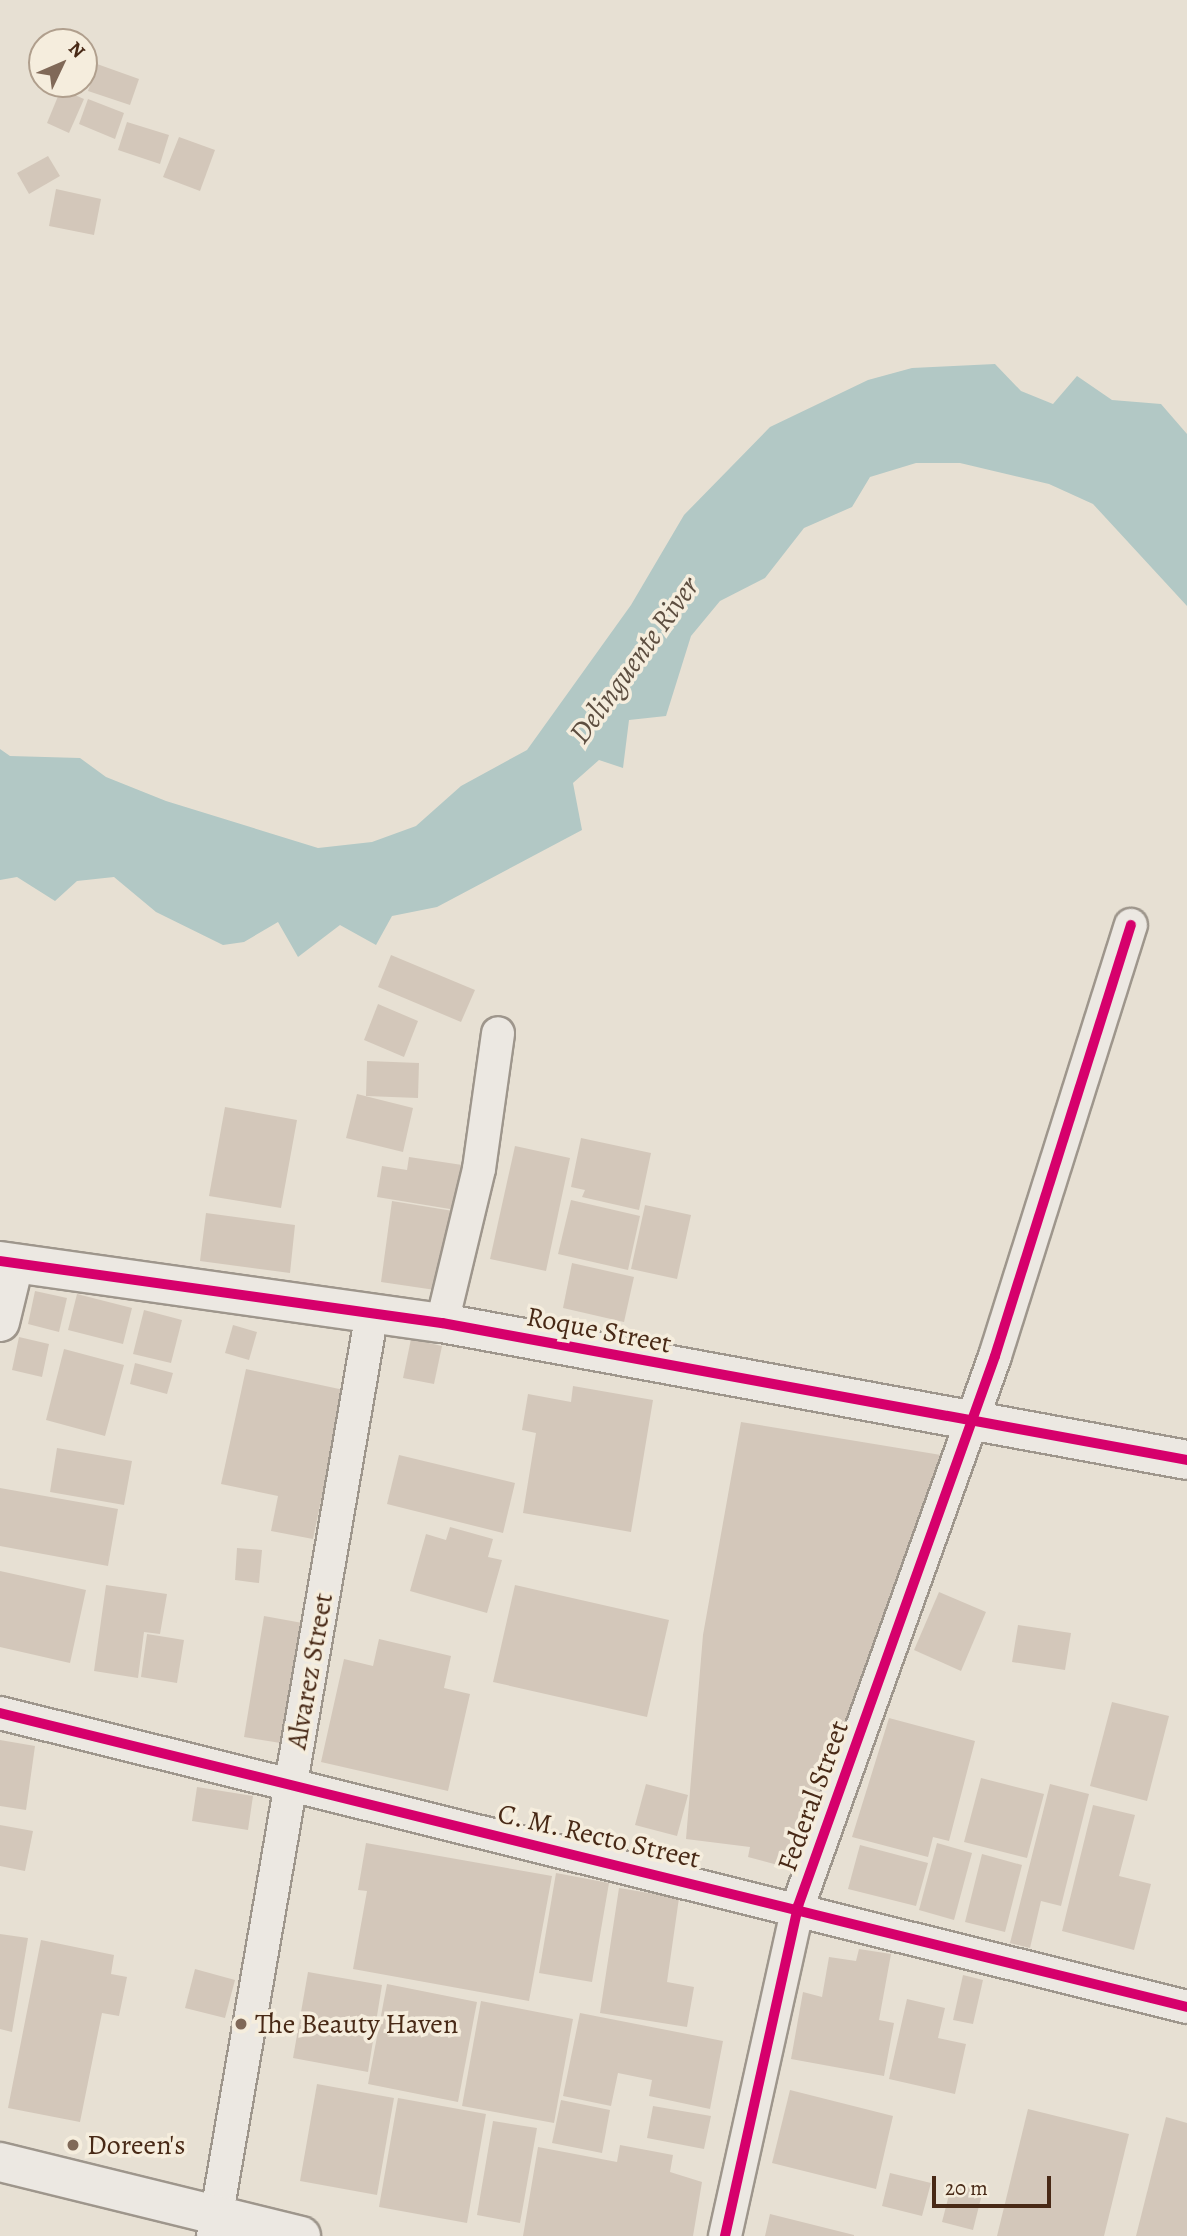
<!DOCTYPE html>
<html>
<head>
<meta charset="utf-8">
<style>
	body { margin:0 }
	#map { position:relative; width:1187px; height:2236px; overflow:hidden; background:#e7e0d3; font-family:Alegreya,serif }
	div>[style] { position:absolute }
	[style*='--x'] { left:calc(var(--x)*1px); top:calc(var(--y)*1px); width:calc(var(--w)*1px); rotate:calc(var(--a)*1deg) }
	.water>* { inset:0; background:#b2c8c5 }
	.building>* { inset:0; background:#d3c7ba }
	.roads { filter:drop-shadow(2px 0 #9e968c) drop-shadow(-2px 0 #9e968c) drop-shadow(0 2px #9e968c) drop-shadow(0 -2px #9e968c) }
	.street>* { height:32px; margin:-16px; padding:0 16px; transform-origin:16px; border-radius:16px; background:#ece8e2 }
	.secondary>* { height:38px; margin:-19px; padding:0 19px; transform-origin:19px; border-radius:19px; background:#ece8e2 }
	.cycleway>* { height:10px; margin:-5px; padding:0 5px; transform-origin:5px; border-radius:5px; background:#d6006c }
	.dots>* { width:19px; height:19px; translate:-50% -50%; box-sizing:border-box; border:4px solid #f5eddd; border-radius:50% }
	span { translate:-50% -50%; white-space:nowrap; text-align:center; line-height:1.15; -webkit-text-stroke:7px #f5eddd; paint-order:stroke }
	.street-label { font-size:28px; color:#482916 }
	.poi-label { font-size:28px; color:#482916 }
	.left { translate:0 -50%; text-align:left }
	.water-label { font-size:30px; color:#5d4e40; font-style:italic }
	.north { position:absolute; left:28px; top:28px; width:70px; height:70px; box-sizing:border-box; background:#f5eddd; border:2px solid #b09f8d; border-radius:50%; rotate:46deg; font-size:19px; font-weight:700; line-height:28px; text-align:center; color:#482916 }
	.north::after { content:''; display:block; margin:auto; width:24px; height:32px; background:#806958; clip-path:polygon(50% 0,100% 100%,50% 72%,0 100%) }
	.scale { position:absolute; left:932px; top:2176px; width:119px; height:32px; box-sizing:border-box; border:4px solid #482916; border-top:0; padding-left:9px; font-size:21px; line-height:24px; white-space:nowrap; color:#482916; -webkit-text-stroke:5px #f5eddd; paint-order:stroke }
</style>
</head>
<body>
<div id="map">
	<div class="water">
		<div style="clip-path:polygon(995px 364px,1021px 391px,1053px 404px,1077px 376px,1112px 400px,1161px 404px,1187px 434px,1187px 606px,1093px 504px,1049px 484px,960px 463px,916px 463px,870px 477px,852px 507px,804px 528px,765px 578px,720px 601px,691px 636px,666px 716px,629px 720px,623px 768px,599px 760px,573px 783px,582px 830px,437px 907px,392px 916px,376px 945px,340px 925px,298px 957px,278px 922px,244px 942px,223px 945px,156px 912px,114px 877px,77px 881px,55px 901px,17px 877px,0 880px,0 749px,10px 756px,80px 758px,106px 777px,166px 801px,318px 848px,372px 842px,416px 826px,461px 786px,527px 750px,631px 605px,684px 515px,770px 427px,868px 380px,912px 368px)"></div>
	</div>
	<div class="building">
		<div style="clip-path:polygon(97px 64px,139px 79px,130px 105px,88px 91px)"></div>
		<div style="clip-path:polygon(61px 89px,84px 99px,69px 133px,47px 123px)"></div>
		<div style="clip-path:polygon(88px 99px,124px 113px,115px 139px,79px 124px)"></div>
		<div style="clip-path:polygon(127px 122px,169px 135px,160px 164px,118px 150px)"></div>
		<div style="clip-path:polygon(179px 137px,215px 150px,200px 191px,163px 177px)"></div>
		<div style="clip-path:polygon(48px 156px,60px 176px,29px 194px,17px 173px)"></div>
		<div style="clip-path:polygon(56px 189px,101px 199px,94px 235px,49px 226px)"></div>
		<div style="clip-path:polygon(391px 955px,475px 990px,461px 1022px,378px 987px)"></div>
		<div style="clip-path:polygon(378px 1004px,418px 1021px,404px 1057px,364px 1040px)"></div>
		<div style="clip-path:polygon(367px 1061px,419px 1063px,418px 1098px,366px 1096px)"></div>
		<div style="clip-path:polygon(357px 1094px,413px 1108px,403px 1152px,346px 1138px)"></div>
		<div style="clip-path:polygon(225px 1107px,297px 1120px,281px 1208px,209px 1196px)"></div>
		<div style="clip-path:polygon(581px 1138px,651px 1153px,639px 1210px,582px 1197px,585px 1190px,571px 1187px)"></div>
		<div style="clip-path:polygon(515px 1146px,570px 1158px,546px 1271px,490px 1259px)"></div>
		<div style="clip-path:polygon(409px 1157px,469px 1166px,462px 1211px,377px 1197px,382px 1166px,407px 1170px)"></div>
		<div style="clip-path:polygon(571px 1200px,640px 1216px,628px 1270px,558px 1254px)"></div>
		<div style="clip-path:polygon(392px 1201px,453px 1211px,442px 1291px,381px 1282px)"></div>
		<div style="clip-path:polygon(645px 1205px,691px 1215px,677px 1279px,631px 1269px)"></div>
		<div style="clip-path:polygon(206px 1213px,295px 1225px,290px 1273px,200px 1261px)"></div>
		<div style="clip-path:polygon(572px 1263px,634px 1277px,624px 1322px,563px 1308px)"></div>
		<div style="clip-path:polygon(35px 1291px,67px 1298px,59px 1332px,28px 1324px)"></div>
		<div style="clip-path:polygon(77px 1294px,132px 1308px,123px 1344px,68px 1330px)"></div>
		<div style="clip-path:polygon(144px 1310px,182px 1320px,171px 1363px,133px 1354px)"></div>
		<div style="clip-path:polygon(233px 1325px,257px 1332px,249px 1360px,225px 1353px)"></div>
		<div style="clip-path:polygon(19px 1337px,49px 1344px,42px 1377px,12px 1370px)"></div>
		<div style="clip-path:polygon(411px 1339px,442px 1346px,434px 1384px,403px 1378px)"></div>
		<div style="clip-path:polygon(64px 1349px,124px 1365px,105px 1436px,46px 1420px)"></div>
		<div style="clip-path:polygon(135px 1363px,173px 1373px,167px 1394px,130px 1384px)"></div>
		<div style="clip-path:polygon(246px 1369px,344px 1390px,313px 1539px,271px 1531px,278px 1496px,221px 1484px)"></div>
		<div style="clip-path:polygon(573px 1386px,653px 1400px,631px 1532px,523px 1513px,536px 1433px,522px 1430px,528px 1394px,571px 1402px)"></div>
		<div style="clip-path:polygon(741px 1422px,947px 1456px,804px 1872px,748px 1857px,750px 1847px,686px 1839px,703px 1635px)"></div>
		<div style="clip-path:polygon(57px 1448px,132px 1461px,124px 1505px,50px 1492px)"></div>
		<div style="clip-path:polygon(399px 1455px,515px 1483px,503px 1533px,387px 1504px)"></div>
		<div style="clip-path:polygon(0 1488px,118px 1509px,108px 1566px,0 1546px)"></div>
		<div style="clip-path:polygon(450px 1527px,493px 1539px,488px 1557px,502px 1560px,487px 1613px,410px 1591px,426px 1534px,446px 1540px)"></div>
		<div style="clip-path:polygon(237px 1548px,262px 1550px,259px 1583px,235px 1580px)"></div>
		<div style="clip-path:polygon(0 1571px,86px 1590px,70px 1663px,0 1647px)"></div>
		<div style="clip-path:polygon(106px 1585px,167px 1594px,160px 1634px,144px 1632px,138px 1678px,94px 1671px)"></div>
		<div style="clip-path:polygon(515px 1585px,669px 1620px,647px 1717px,493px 1682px)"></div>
		<div style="clip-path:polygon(939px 1592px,986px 1612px,961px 1671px,914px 1650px)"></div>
		<div style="clip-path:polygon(264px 1616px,308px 1624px,287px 1744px,244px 1737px)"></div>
		<div style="clip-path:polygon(1018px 1625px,1071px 1633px,1065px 1670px,1012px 1662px)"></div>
		<div style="clip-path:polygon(147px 1634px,184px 1640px,177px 1683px,141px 1677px)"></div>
		<div style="clip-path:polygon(379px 1639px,451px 1656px,444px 1688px,470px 1694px,448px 1791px,321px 1762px,344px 1659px,373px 1666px)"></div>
		<div style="clip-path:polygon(1112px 1702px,1169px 1716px,1147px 1801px,1090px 1786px)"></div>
		<div style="clip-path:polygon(889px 1718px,975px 1741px,949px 1841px,933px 1837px,928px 1857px,852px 1837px)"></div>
		<div style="clip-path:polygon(0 1740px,35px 1746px,26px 1810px,0 1806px)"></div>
		<div style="clip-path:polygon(981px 1778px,1044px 1794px,1027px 1858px,964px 1842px)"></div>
		<div style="clip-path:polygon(646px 1784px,688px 1795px,677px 1836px,635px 1825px)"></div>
		<div style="clip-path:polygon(1050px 1784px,1089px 1794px,1061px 1906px,1041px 1901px,1030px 1948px,1010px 1943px)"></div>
		<div style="clip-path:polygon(197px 1787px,253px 1796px,248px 1830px,192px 1821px)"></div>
		<div style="clip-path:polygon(1093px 1805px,1135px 1815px,1119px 1876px,1151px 1884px,1134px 1950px,1062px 1931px)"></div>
		<div style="clip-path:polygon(0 1825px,33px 1831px,25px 1871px,0 1866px)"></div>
		<div style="clip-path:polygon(366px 1843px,552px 1876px,529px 2001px,353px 1969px,367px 1891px,358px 1890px)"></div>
		<div style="clip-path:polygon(937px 1843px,972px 1853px,954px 1920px,919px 1910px)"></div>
		<div style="clip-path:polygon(860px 1845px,928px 1863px,916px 1906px,848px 1889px)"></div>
		<div style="clip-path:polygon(982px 1854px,1022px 1865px,1005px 1932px,965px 1922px)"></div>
		<div style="clip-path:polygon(556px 1873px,609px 1883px,592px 1982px,539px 1973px)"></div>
		<div style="clip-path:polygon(619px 1888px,679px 1898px,667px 1982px,694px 1987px,687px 2027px,600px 2013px)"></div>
		<div style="clip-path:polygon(0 1934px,28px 1938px,12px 2032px,0 2029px)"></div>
		<div style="clip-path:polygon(41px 1940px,114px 1955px,111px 1974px,127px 1977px,119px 2016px,102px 2013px,80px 2122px,8px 2108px)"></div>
		<div style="clip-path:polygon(859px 1949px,891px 1954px,879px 2020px,894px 2023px,884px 2076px,791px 2059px,803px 1992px,822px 1997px,829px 1957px,856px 1961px)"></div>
		<div style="clip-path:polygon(195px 1969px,235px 1980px,225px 2018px,185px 2008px)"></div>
		<div style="clip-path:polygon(308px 1972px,382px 1985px,368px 2072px,293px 2058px)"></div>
		<div style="clip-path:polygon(963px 1975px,983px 1980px,973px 2024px,953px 2020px)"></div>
		<div style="clip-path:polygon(387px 1984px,477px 2002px,458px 2102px,368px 2084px)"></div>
		<div style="clip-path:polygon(907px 1999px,945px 2008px,938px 2038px,966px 2044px,955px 2094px,889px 2079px)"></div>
		<div style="clip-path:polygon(481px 2001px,573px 2019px,554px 2123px,462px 2106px)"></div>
		<div style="clip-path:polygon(580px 2013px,723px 2041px,710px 2109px,649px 2096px,652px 2080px,618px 2073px,611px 2106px,563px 2096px)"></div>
		<div style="clip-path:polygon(317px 2084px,394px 2098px,377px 2195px,300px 2181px)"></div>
		<div style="clip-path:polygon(790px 2090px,893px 2116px,876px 2189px,772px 2163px)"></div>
		<div style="clip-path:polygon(398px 2098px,486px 2114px,467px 2223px,379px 2207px)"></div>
		<div style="clip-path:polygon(561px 2100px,610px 2110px,602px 2153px,552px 2143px)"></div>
		<div style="clip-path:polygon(653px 2106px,711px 2116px,704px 2149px,647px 2138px)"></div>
		<div style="clip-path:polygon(1028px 2109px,1129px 2134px,1104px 2236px,997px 2236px)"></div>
		<div style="clip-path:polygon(1166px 2117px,1187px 2123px,1187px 2236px,1136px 2236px)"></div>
		<div style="clip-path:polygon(493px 2121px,537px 2128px,520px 2223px,477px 2215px)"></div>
		<div style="clip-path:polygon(620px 2145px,673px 2155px,670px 2172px,702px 2182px,693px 2236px,523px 2236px,538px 2147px,617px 2162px)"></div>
		<div style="clip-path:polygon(890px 2173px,931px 2183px,922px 2216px,882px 2206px)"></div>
		<div style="clip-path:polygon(952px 2183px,983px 2190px,973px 2230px,942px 2222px)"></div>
		<div style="clip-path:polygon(770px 2214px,854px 2235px,854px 2236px,765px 2236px)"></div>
	</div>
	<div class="roads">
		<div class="street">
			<div style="--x:442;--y:1323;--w:158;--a:-76.5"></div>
			<div style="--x:479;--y:1169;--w:137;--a:-82"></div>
			<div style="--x:0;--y:1713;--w:1223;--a:13.91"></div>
			<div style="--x:213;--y:2236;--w:937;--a:-80.23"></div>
			<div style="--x:725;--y:2236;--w:338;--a:-77.5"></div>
			<div style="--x:798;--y:1906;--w:584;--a:-70.29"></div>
			<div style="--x:995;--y:1356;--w:452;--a:-72.5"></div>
		</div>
		<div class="secondary">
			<div style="--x:0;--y:1261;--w:446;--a:8"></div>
			<div style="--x:442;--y:1323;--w:757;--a:10.42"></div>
			<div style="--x:0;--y:1322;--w:60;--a:-76.4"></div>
			<div style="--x:0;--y:2162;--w:310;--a:13.8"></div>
		</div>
	</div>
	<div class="cycleway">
		<div style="--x:0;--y:1261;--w:446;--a:8"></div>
		<div style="--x:442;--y:1323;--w:757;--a:10.42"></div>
		<div style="--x:0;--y:1713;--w:1223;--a:13.91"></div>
		<div style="--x:725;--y:2236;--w:338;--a:-77.5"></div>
		<div style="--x:798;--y:1906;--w:584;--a:-70.29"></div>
		<div style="--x:995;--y:1356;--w:452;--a:-72.5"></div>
	</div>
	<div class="dots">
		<div style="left:241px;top:2024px;background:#806958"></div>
		<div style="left:73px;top:2145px;background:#806958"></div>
	</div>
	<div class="street-label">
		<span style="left:599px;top:1330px;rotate:11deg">Roque Street</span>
		<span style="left:310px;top:1671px;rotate:-80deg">Alvarez Street</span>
		<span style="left:813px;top:1796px;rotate:-70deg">Federal Street</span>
		<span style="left:599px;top:1836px;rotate:13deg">C. M. Recto Street</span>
	</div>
	<div class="poi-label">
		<span class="left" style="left:255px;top:2024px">The Beauty Haven</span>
		<span class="left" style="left:87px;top:2145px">Doreen's</span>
	</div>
	<div class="water-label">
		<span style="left:634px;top:660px;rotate:-54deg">Delinguente River</span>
	</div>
	<div class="north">N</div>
	<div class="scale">20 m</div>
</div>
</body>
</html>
